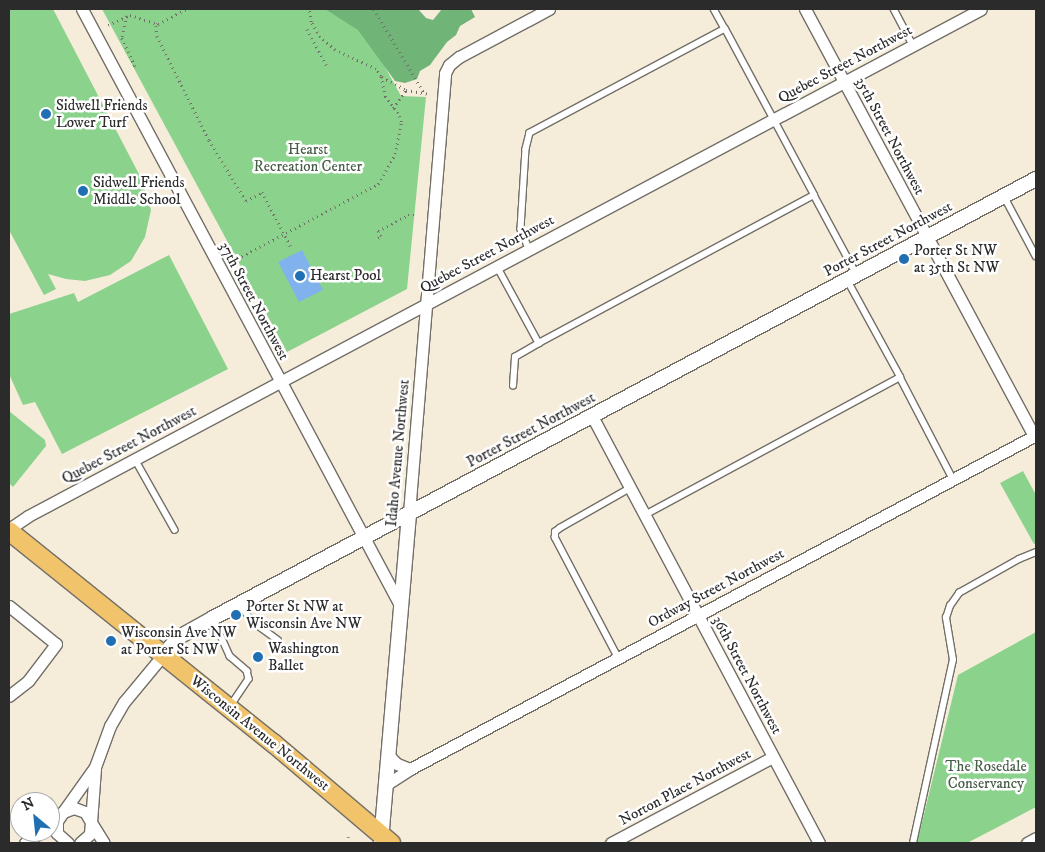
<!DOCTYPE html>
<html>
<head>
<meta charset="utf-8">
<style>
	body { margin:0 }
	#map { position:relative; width:1045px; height:852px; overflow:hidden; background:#f6ecda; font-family:"IM FELL DW Pica",serif }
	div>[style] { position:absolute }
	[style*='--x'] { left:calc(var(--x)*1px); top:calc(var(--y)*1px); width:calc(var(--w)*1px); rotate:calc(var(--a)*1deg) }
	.green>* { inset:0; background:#8bd28d }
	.forest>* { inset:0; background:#70b478 }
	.water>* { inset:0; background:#82b2ed }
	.path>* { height:2.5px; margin-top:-1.25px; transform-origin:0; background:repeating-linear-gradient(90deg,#726f68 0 1px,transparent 0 5px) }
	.roads { filter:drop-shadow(1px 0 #726f68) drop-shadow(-1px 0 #726f68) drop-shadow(0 1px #726f68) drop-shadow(0 -1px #726f68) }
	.service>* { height:5.5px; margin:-2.75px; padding:0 2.75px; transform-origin:2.75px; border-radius:2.75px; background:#fff }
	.minor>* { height:11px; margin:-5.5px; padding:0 5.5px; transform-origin:5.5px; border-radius:5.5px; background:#fff }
	.tertiary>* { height:14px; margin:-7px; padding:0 7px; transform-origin:7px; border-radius:7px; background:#fff }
	.primary>* { height:18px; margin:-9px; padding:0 9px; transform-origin:9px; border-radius:9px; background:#f1c36a }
	.dots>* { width:14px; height:14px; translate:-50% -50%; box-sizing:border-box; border:2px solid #fff; border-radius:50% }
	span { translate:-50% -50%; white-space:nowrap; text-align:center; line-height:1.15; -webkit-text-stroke:5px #fff; paint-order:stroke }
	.street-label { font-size:15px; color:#2b2b2b }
	.poi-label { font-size:15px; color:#2b2b2b }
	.left { translate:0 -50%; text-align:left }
	.park-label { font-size:15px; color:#485d48 }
	.frame { position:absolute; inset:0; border:10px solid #2b2b2b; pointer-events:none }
	.north { position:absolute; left:10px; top:792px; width:50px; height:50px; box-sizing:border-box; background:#fff; border:1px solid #aaa; border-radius:50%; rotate:332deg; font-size:14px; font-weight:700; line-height:20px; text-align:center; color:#2b2b2b }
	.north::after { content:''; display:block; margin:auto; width:18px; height:22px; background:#1f6fb2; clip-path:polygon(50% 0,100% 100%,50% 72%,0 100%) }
</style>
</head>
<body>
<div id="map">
	<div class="green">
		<div style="clip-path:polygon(9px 9px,53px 9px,141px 178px,151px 210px,145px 237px,131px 261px,110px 275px,85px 281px,66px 279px,48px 274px,56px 289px,44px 295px,9px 230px)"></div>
		<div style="clip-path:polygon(102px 9px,353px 9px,401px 96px,426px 97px,407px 289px,287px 352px)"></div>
		<div style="clip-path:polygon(169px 255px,228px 369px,62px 454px,35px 402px,23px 405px,9px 374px,9px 314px,74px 293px,78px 302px)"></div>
		<div style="clip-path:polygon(9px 411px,45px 440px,46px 446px,13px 487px,9px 483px)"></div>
		<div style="clip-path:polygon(1023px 471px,1036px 495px,1036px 543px,1034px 544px,1000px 483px)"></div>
		<div style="clip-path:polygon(1036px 632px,1036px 807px,967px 843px,917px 843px,958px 675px)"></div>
	</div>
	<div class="forest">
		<div style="clip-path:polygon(325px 9px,418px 9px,426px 18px,433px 20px,442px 9px,471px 9px,475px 17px,460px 26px,456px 35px,447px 42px,430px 65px,420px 71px,417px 79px,405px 83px,395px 81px,358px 30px)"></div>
	</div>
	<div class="water">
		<div style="clip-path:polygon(302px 250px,323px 290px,299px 302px,278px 262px)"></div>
	</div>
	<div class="path">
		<div style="--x:374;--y:9;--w:98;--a:59.2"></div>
		<div style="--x:127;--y:16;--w:23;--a:103"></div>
		<div style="--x:122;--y:38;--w:31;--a:65"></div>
		<div style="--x:135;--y:66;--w:5;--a:143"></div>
		<div style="--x:158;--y:24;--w:3;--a:135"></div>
		<div style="--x:156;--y:26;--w:10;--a:84"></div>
		<div style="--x:157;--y:36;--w:116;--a:63.4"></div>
		<div style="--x:209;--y:140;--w:71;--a:58.8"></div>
		<div style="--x:246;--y:201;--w:18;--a:-29"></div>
		<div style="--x:262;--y:192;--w:62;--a:62.2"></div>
		<div style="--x:108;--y:25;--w:24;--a:-24"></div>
		<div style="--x:130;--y:15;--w:29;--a:18"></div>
		<div style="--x:158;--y:24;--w:32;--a:-28"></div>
		<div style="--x:307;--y:29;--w:44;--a:61.7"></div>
		<div style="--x:382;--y:77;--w:27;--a:28"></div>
		<div style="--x:406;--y:90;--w:22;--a:10"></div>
		<div style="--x:393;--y:108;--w:22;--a:-54"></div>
		<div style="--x:378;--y:238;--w:4;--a:-34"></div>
		<div style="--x:381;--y:236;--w:6;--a:-121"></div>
		<div style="--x:378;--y:231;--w:34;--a:-28"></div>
		<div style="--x:408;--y:215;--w:10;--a:0"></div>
		<div style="--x:233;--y:261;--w:164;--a:-28"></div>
		<div style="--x:378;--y:184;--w:34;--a:-60"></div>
		<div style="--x:395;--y:154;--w:33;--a:-79"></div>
		<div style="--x:401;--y:122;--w:9;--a:-108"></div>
		<div style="--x:398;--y:113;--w:21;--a:-129"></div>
		<div style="--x:385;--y:97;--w:21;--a:-101"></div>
		<div style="--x:381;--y:76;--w:9;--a:-126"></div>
		<div style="--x:376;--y:69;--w:45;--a:-155.1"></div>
		<div style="--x:335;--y:50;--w:20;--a:-139"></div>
		<div style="--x:320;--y:37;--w:17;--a:-121"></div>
		<div style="--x:311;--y:22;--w:13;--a:-99"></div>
		<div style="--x:348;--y:843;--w:6;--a:-90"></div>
	</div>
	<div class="roads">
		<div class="service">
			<div style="--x:714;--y:9;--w:23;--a:61"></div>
			<div style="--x:894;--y:9;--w:41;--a:62.2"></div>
			<div style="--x:814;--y:195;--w:91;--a:61.7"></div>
			<div style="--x:1004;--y:196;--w:68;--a:61.9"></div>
			<div style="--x:497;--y:266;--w:88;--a:61.4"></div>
			<div style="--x:539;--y:343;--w:312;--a:-28.3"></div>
			<div style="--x:814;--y:195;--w:188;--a:-118.2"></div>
			<div style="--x:725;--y:29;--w:221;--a:151.9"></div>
			<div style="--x:530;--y:133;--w:16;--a:104"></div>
			<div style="--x:526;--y:149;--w:80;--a:93.6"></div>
			<div style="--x:521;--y:229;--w:22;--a:68"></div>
			<div style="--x:900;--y:377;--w:115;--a:62.5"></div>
			<div style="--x:513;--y:386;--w:29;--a:-86"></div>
			<div style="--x:515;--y:357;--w:28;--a:-30"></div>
			<div style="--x:135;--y:459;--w:81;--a:60.6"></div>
			<div style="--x:645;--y:515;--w:290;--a:-28.4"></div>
			<div style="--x:900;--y:377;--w:111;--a:-118.7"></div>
			<div style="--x:240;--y:604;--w:21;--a:55"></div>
			<div style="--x:252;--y:621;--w:32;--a:36"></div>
			<div style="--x:213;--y:618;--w:42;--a:65.9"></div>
			<div style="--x:230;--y:656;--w:23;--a:41"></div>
			<div style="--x:247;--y:671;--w:8;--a:76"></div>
			<div style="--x:249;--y:679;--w:32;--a:124"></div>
			<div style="--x:618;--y:658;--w:136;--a:-117.7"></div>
			<div style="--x:555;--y:538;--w:6;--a:-90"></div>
			<div style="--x:555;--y:532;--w:6;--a:-39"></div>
			<div style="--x:560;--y:528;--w:81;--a:-29.7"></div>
			<div style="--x:913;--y:843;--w:187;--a:-77.7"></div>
			<div style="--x:953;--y:660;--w:43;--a:-99.5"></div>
			<div style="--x:946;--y:618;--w:13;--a:-72"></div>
			<div style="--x:950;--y:606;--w:16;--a:-55"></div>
			<div style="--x:959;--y:593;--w:69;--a:-29.5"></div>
			<div style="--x:1019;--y:559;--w:18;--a:-22"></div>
		</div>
		<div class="minor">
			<div style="--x:82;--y:9;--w:678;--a:61.92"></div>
			<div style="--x:805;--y:9;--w:485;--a:61.8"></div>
			<div style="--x:592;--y:416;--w:484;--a:62"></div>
			<div style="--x:409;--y:513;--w:441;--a:-85.3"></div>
			<div style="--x:445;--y:73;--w:9;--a:-63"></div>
			<div style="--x:449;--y:65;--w:13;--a:-39"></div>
			<div style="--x:459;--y:57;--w:102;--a:-28.1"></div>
			<div style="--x:9;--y:529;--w:23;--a:-34"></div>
			<div style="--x:28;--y:516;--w:1079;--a:-28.01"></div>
			<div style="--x:9;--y:606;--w:60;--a:39"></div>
			<div style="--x:56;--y:644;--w:46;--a:127.1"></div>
			<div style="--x:28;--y:681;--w:24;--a:142"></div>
			<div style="--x:389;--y:756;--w:11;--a:45"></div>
			<div style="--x:397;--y:764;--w:14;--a:21"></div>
			<div style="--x:384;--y:786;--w:31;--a:-33"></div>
			<div style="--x:410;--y:769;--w:710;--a:-28.08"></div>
			<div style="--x:63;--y:812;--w:55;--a:-54.6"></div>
			<div style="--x:95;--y:767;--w:44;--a:-69.9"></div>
			<div style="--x:110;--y:726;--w:28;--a:-60"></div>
			<div style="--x:124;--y:702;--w:61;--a:-50.3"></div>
			<div style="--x:91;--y:822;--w:53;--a:-85.7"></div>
			<div style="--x:92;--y:824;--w:22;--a:58"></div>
			<div style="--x:25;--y:843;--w:19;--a:-35"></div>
			<div style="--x:68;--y:843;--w:15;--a:-138"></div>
			<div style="--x:57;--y:833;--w:12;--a:-90"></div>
			<div style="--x:57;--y:821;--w:11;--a:-56"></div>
			<div style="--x:63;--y:812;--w:12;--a:-20"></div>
			<div style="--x:74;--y:808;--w:12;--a:20"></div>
			<div style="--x:85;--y:812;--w:12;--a:59"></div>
			<div style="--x:91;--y:822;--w:12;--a:95"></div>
			<div style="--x:90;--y:834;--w:13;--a:138"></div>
			<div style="--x:611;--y:843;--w:183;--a:-28"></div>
			<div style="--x:1027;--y:843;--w:10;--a:-29"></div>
		</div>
		<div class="tertiary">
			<div style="--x:163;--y:655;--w:24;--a:-48"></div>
			<div style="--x:179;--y:637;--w:39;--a:-29"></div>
			<div style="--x:213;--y:618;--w:933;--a:-28.08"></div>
			<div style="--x:381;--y:841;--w:329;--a:-85.1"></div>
		</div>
		<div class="primary">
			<div style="--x:9;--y:531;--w:339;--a:38.8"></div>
			<div style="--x:273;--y:743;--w:155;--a:40.3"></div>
		</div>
	</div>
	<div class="dots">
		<div style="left:46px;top:114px;background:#1f6fb2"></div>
		<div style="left:83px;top:191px;background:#1f6fb2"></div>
		<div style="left:904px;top:259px;background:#1f6fb2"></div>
		<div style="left:300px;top:276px;background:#1f6fb2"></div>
		<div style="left:236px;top:615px;background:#1f6fb2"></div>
		<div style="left:111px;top:641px;background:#1f6fb2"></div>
		<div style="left:258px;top:657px;background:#1f6fb2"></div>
	</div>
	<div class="street-label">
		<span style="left:845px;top:64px;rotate:-28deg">Quebec Street Northwest</span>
		<span style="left:890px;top:136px;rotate:62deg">35th Street Northwest</span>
		<span style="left:888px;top:239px;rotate:-28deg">Porter Street Northwest</span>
		<span style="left:487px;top:254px;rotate:-28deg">Quebec Street Northwest</span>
		<span style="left:254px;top:301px;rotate:62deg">37th Street Northwest</span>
		<span style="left:531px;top:430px;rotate:-28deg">Porter Street Northwest</span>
		<span style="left:129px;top:445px;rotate:-28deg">Quebec Street Northwest</span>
		<span style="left:398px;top:453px;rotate:-85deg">Idaho Avenue Northwest</span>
		<span style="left:716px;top:588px;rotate:-28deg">Ordway Street Northwest</span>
		<span style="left:747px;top:675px;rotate:62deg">36th Street Northwest</span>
		<span style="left:260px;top:733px;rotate:39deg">Wisconsin Avenue Northwest</span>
		<span style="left:685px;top:787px;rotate:-28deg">Norton Place Northwest</span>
	</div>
	<div class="poi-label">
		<span class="left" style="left:56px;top:114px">Sidwell Friends<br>Lower Turf</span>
		<span class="left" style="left:93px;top:191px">Sidwell Friends<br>Middle School</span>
		<span class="left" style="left:914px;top:259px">Porter St NW<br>at 35th St NW</span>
		<span class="left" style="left:310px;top:276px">Hearst Pool</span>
		<span class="left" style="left:246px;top:615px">Porter St NW at<br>Wisconsin Ave NW</span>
		<span class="left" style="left:121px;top:641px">Wisconsin Ave NW<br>at Porter St NW</span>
		<span class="left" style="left:268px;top:657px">Washington<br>Ballet</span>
	</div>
	<div class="park-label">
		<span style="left:308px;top:158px">Hearst<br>Recreation Center</span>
		<span style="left:986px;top:775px">The Rosedale<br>Conservancy</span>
	</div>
	<div class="frame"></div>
	<div class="north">N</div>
</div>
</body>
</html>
